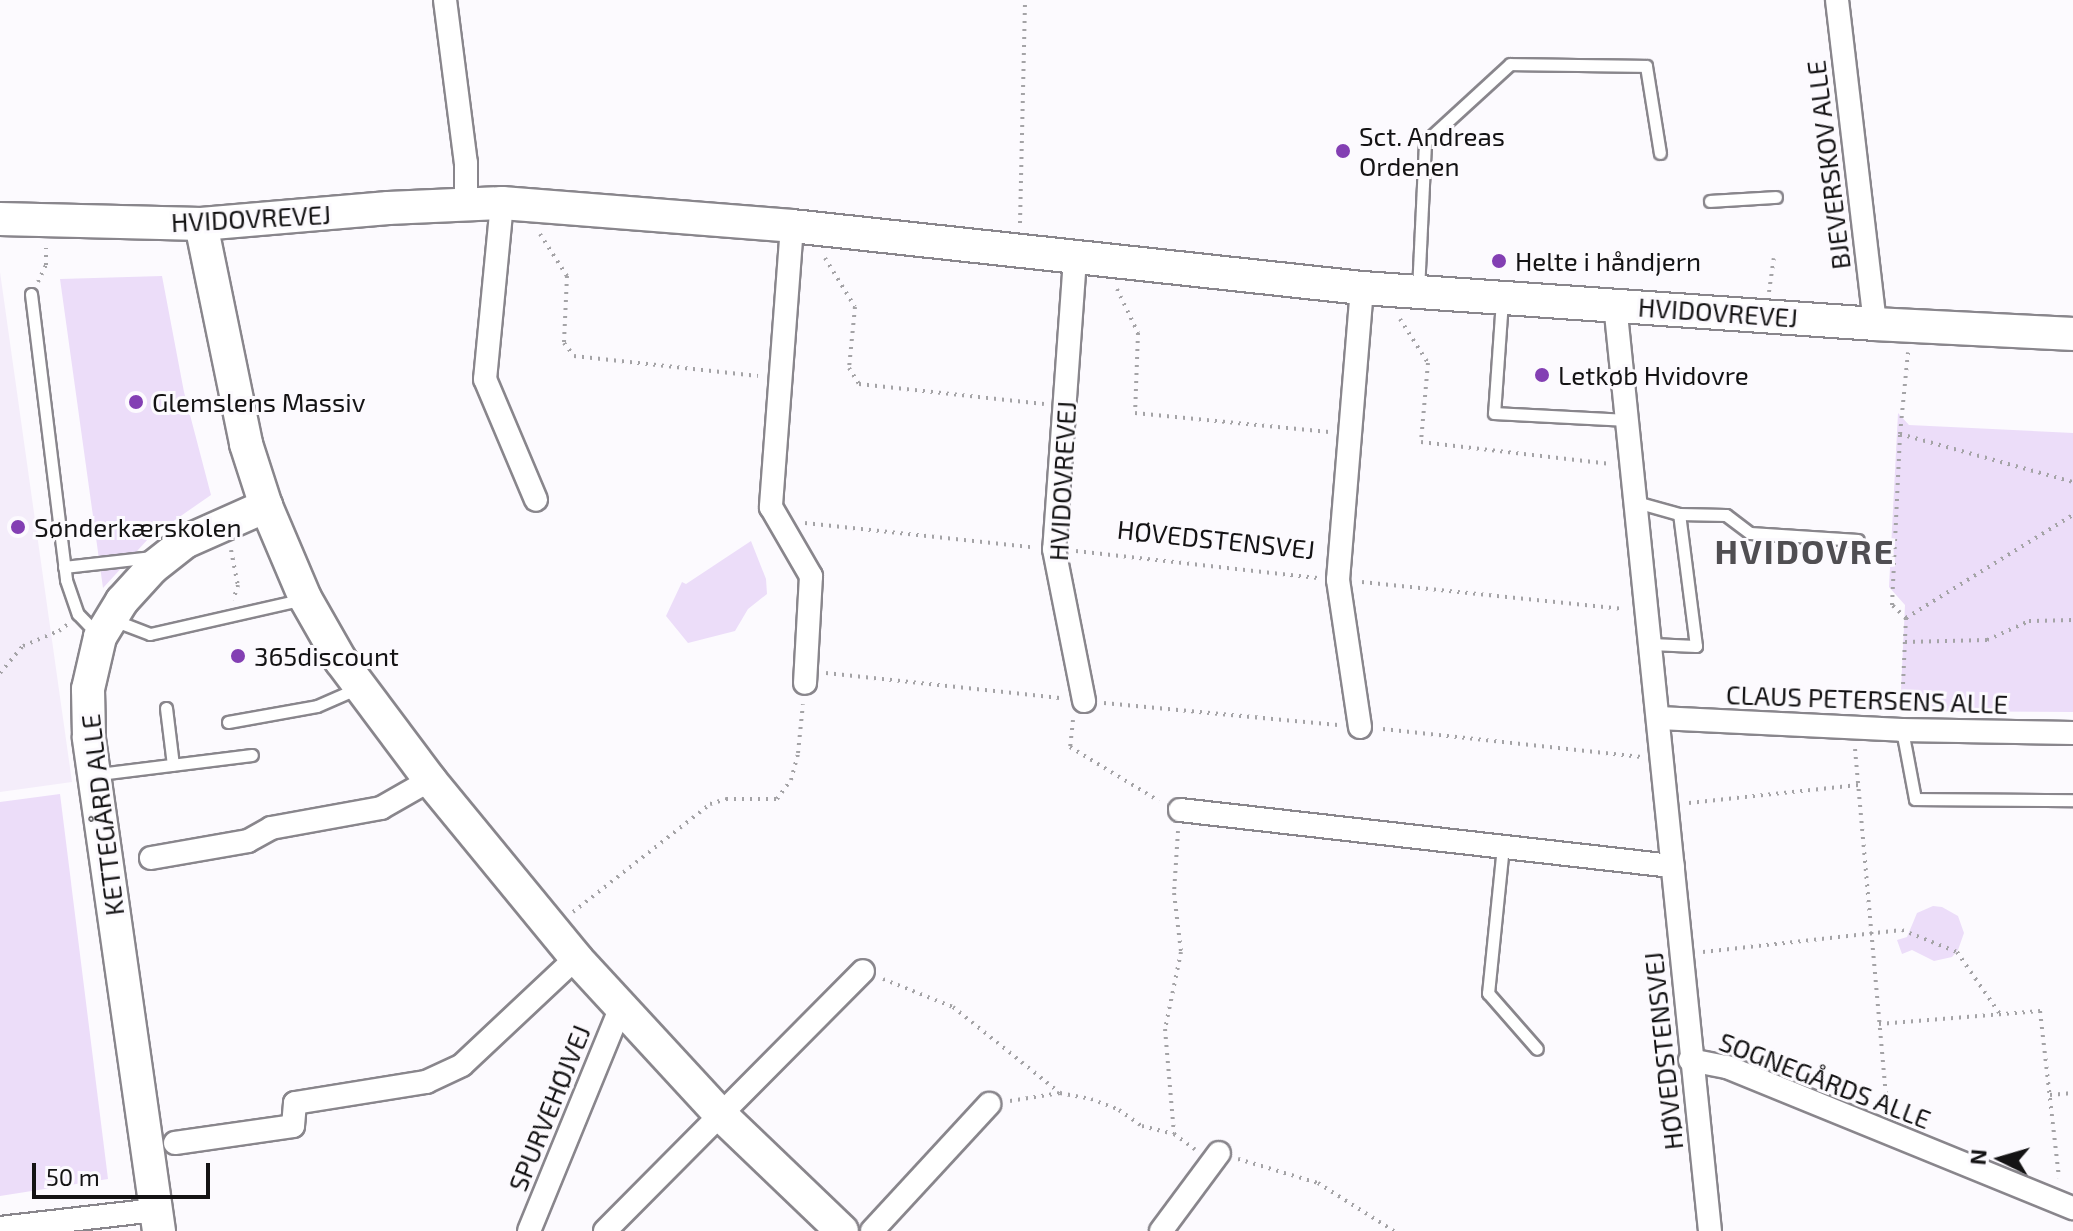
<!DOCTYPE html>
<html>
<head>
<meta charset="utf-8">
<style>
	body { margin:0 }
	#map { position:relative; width:2073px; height:1231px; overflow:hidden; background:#fcfafe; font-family:"Exo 2",sans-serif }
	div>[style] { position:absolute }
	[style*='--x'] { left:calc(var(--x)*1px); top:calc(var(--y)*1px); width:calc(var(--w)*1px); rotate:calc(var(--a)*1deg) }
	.built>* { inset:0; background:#f4edfa }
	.green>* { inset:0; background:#ecddf9 }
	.path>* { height:4px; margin-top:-2px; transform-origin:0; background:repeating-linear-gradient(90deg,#a4a3a6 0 2px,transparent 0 8px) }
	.roads { filter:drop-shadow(2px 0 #89868c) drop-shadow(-2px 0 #89868c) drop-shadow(0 2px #89868c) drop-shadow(0 -2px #89868c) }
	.lane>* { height:11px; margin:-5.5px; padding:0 5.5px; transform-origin:5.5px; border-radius:5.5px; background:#fff }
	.street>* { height:22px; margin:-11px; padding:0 11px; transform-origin:11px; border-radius:11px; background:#fff }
	.secondary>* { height:32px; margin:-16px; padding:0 16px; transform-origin:16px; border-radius:16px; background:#fff }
	.dots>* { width:22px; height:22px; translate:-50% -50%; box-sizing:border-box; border:4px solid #fcfafe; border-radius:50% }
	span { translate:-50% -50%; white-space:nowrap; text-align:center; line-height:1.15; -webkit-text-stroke:6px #fcfafe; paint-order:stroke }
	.poi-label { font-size:26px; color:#141314 }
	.left { translate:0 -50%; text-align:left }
	.street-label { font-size:26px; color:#141314 }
	.district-label { font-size:34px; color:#504e52; font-weight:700; letter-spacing:2px }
	.north { position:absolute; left:1961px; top:1119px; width:80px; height:80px; -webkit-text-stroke:6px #fcfafe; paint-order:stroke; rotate:275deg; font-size:22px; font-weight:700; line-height:32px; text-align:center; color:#141314 }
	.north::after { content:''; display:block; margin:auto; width:28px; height:36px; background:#141314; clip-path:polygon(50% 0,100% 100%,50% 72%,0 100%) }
	.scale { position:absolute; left:32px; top:1163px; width:178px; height:36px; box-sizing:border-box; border:4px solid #141314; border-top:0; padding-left:10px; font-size:24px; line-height:28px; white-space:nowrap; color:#141314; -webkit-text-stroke:6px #fcfafe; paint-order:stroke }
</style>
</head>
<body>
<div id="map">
	<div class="built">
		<div style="clip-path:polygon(0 272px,72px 782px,0 792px)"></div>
	</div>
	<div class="green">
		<div style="clip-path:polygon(162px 276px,184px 392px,211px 495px,149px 538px,103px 588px,60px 279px)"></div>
		<div style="clip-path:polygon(1898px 413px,1909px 425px,2073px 433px,2073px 712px,1900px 711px,1905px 605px,1889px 587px)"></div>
		<div style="clip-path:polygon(751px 541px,766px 579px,767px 594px,748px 609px,735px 631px,688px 643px,666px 616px,682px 582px,686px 584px)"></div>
		<div style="clip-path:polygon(60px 794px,108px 1179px,0 1196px,0 802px)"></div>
		<div style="clip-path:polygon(1933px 906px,1942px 907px,1958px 916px,1964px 933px,1958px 950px,1952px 957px,1934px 961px,1912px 950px,1902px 954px,1897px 940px,1907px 937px,1917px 913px)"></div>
	</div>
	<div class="path">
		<div style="--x:1020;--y:223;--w:223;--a:-88.7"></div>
		<div style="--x:540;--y:234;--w:50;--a:57.3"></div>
		<div style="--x:567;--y:276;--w:67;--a:92.6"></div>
		<div style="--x:564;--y:343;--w:16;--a:52"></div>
		<div style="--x:574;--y:356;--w:185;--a:6.2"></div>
		<div style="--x:825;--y:258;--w:57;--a:58.5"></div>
		<div style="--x:855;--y:307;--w:61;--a:95.6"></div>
		<div style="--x:849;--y:368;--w:19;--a:58"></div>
		<div style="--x:859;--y:384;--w:186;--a:6.2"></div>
		<div style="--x:38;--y:282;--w:19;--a:-65"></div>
		<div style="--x:46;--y:265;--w:17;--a:-90"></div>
		<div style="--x:1117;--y:289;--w:49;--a:64.5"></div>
		<div style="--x:1138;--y:333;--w:80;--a:92.1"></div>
		<div style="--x:1135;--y:413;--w:195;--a:5.6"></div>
		<div style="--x:1769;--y:292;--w:34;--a:-82"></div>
		<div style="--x:1400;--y:319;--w:52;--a:57.5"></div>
		<div style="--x:1428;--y:363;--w:79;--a:95.1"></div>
		<div style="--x:1421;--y:442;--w:191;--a:6.6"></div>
		<div style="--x:1900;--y:434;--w:180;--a:15.5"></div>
		<div style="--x:805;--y:523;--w:227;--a:6.1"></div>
		<div style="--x:231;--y:550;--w:36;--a:79"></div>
		<div style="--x:238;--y:585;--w:16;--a:108"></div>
		<div style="--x:1076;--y:551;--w:243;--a:6.4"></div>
		<div style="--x:1362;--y:582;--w:263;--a:5.9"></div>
		<div style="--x:1906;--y:618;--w:196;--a:-31.7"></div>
		<div style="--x:1905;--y:642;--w:82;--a:-1.4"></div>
		<div style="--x:1987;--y:640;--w:46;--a:-24.3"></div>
		<div style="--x:2029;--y:621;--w:44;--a:-1.3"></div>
		<div style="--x:0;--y:673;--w:35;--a:-50"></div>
		<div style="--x:23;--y:646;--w:39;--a:-23"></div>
		<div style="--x:59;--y:631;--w:11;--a:-38"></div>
		<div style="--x:826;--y:673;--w:235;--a:6.1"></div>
		<div style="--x:1104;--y:703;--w:235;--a:5.4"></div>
		<div style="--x:1902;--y:708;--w:90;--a:-87.5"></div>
		<div style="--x:1906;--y:618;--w:19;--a:-137"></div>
		<div style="--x:1892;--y:605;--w:171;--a:-87.3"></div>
		<div style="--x:1900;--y:434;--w:82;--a:-84.4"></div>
		<div style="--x:1073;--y:720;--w:27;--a:96"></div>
		<div style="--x:1070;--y:747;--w:104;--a:31.2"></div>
		<div style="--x:1383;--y:729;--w:260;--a:6.2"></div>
		<div style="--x:1855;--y:749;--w:359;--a:84.9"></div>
		<div style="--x:1689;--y:803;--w:170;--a:-6.1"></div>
		<div style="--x:1178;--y:831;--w:62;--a:93.7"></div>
		<div style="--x:1174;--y:893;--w:59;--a:83.2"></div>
		<div style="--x:1181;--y:952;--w:79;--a:101.7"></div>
		<div style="--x:1165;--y:1029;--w:105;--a:85.1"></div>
		<div style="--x:1174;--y:1134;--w:26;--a:36"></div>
		<div style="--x:573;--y:912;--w:174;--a:-38.2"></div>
		<div style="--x:710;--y:804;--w:17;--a:-17"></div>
		<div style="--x:726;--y:799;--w:51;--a:0"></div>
		<div style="--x:777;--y:799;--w:24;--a:-54"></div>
		<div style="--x:791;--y:780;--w:28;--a:-75"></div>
		<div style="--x:798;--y:753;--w:49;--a:-84.2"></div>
		<div style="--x:1703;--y:952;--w:200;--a:-6.3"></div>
		<div style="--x:1902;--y:930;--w:59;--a:21.8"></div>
		<div style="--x:1957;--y:952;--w:75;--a:55.3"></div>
		<div style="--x:883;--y:979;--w:75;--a:21.8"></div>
		<div style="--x:953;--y:1007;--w:137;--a:38.8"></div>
		<div style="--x:1879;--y:1024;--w:162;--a:-4.6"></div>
		<div style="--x:2040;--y:1011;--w:168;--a:83.5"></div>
		<div style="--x:2050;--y:1095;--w:23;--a:-5"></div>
		<div style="--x:1010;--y:1101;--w:51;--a:-9.1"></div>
		<div style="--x:1060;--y:1093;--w:32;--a:11"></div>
		<div style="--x:1091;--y:1099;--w:30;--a:21"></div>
		<div style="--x:1119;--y:1110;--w:28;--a:35"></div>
		<div style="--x:1142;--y:1126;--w:33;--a:14"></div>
		<div style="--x:1238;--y:1159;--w:84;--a:16.7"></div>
		<div style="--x:1318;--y:1183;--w:90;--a:32.3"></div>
	</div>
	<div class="roads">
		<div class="lane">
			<div style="--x:1710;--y:201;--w:66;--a:-3.5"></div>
			<div style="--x:1418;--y:291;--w:149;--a:-87.3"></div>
			<div style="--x:1425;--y:142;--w:115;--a:-42.5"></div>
			<div style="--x:1510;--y:64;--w:136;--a:0.8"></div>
			<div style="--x:1646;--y:66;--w:88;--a:80.9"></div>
			<div style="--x:31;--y:294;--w:288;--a:83"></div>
			<div style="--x:66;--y:580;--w:36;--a:71"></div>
			<div style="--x:78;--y:614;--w:28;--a:46"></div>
			<div style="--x:1502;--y:300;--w:113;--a:94"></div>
			<div style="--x:1494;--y:413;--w:133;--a:3"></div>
			<div style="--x:1636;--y:502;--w:45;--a:15.6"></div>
			<div style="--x:1679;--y:514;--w:47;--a:1.2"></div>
			<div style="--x:1726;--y:515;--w:30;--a:37"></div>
			<div style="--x:1750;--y:533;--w:108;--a:3.7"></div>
			<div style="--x:64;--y:567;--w:89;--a:-6.5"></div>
			<div style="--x:116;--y:621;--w:36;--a:21"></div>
			<div style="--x:150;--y:634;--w:158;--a:-12.8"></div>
			<div style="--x:1651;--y:644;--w:45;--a:2.5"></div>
			<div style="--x:1696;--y:646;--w:133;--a:-97.3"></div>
			<div style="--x:166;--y:708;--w:57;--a:83"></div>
			<div style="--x:228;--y:722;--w:90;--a:-10.2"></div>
			<div style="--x:317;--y:706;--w:45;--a:-23.7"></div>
			<div style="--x:1902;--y:730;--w:70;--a:79.3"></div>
			<div style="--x:1915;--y:799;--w:158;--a:0.4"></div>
			<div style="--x:99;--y:774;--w:154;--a:-7.1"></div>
			<div style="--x:1503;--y:846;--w:148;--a:95.8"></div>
			<div style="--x:1488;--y:993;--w:74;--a:48.8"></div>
		</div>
		<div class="street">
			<div style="--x:445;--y:0;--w:164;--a:82.7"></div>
			<div style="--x:466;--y:163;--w:41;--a:90"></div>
			<div style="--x:1837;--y:0;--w:326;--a:83.3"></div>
			<div style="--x:502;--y:203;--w:177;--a:95.5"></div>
			<div style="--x:485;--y:379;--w:131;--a:67.1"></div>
			<div style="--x:792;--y:226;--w:282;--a:94.3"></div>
			<div style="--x:771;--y:507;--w:80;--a:59.9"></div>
			<div style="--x:811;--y:576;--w:107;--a:93.2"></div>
			<div style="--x:1075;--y:259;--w:291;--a:94.1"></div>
			<div style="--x:1054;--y:549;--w:155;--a:78.8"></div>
			<div style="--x:1615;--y:304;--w:932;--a:84.15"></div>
			<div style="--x:1659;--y:718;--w:243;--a:2.8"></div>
			<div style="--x:1902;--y:730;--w:171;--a:1"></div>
			<div style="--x:1360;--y:727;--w:149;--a:-98.5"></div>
			<div style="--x:1338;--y:580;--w:293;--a:-85.3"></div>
			<div style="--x:1180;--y:810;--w:496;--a:6.5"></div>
			<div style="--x:151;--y:858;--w:98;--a:-9.9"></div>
			<div style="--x:248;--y:841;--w:26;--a:-29"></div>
			<div style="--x:271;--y:828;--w:112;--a:-10.3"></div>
			<div style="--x:381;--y:808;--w:56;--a:-29.7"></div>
			<div style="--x:1690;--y:1060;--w:38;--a:11"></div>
			<div style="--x:1727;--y:1067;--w:374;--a:22.2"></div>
			<div style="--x:175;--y:1143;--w:119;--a:-8.2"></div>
			<div style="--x:293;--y:1126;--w:23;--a:-85"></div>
			<div style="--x:295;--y:1103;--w:133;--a:-9.1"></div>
			<div style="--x:426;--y:1082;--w:40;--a:-25"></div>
			<div style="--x:462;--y:1065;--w:156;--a:-43.2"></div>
			<div style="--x:0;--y:1228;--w:156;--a:-6.6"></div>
			<div style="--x:529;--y:1231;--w:242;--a:-67.7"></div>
			<div style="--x:605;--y:1231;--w:366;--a:-45.2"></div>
			<div style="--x:872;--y:1231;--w:173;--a:-47.3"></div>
			<div style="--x:1161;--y:1231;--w:97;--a:-53.4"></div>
		</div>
		<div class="secondary">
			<div style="--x:0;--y:219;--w:201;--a:1.4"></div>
			<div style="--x:201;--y:224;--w:188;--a:-4.9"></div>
			<div style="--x:388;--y:208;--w:114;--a:-2.5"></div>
			<div style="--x:502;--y:203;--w:291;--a:4.5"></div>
			<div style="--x:792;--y:226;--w:573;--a:6.21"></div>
			<div style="--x:1362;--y:288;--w:514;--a:4.01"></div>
			<div style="--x:1875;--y:324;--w:198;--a:2.9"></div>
			<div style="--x:201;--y:224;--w:225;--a:78.4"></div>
			<div style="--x:246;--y:444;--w:65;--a:72.1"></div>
			<div style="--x:266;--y:506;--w:100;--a:67"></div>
			<div style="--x:305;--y:598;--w:73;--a:60.3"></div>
			<div style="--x:341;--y:661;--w:149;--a:53.2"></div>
			<div style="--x:430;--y:780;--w:230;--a:50.6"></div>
			<div style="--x:576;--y:958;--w:212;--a:47.3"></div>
			<div style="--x:720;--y:1114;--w:169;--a:43.8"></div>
			<div style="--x:159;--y:1231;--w:499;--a:-98.1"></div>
			<div style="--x:89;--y:737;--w:48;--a:-91.2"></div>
			<div style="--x:88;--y:689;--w:53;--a:-77"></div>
			<div style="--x:100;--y:637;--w:42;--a:-58.6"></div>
			<div style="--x:122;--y:601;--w:45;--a:-47.7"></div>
			<div style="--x:152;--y:568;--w:42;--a:-38.2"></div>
			<div style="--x:185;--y:542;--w:89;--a:-24"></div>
		</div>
	</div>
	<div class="dots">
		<div style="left:1343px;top:151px;background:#833fb3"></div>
		<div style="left:1499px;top:261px;background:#833fb3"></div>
		<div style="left:1542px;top:375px;background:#833fb3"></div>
		<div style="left:136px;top:402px;background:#833fb3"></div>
		<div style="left:18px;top:527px;background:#833fb3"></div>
		<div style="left:238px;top:656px;background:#833fb3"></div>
	</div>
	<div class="poi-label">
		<span class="left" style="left:1359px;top:151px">Sct. Andreas<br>Ordenen</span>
		<span class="left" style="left:1515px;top:261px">Helte i håndjern</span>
		<span class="left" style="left:1558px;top:375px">Letkøb Hvidovre</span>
		<span class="left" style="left:152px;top:402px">Glemslens Massiv</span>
		<span class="left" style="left:34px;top:527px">Sønderkærskolen</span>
		<span class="left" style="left:254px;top:656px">365discount</span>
	</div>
	<div class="street-label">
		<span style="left:1828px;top:165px;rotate:-97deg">BJEVERSKOV ALLE</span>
		<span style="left:251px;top:218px;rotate:-3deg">HVIDOVREVEJ</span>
		<span style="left:1718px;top:312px;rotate:4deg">HVIDOVREVEJ</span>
		<span style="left:1062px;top:481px;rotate:-87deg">HVIDOVREVEJ</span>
		<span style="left:1216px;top:539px;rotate:6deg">HØVEDSTENSVEJ</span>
		<span style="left:1867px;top:699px;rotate:2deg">CLAUS PETERSENS ALLE</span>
		<span style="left:102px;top:815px;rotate:-97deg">KETTEGÅRD ALLE</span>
		<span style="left:1663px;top:1051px;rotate:-96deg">HØVEDSTENSVEJ</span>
		<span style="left:1825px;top:1080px;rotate:21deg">SOGNEGÅRDS ALLE</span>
		<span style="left:549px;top:1108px;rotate:-68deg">SPURVEHØJVEJ</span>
	</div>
	<div class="district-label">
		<span style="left:1805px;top:551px">HVIDOVRE</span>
	</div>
	<div class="north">N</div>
	<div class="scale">50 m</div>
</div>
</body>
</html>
